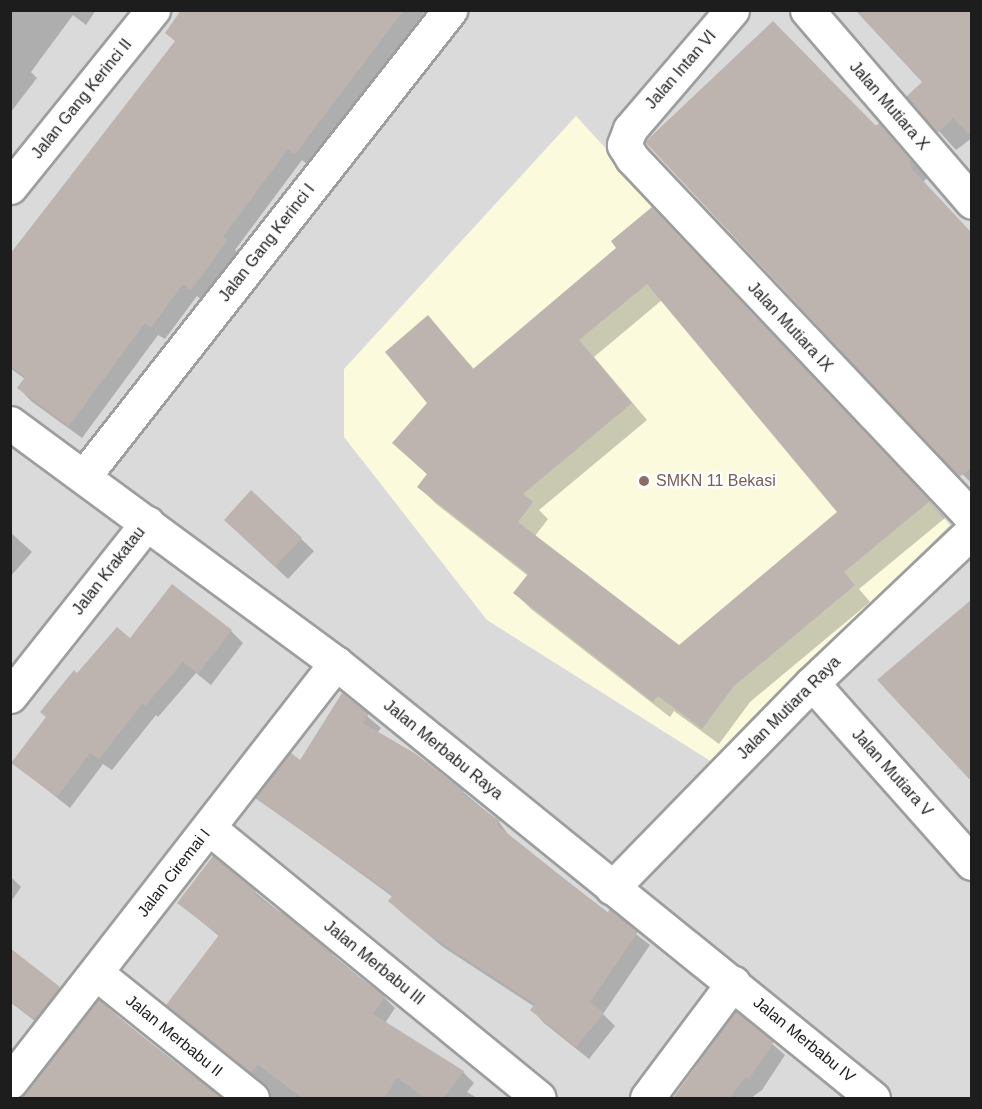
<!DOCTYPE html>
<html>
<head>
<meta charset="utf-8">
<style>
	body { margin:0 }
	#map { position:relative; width:982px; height:1109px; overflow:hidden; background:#ede9e3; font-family:Arial,sans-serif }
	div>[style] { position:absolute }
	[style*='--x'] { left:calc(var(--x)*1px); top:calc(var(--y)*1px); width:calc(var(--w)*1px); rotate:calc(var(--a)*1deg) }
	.residential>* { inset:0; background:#dbdada }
	.education>* { inset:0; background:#fcfadd }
	.shadow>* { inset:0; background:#0003 }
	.building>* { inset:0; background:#bdb4b0 }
	.roads { filter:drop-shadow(2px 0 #9e9e9e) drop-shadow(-2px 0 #9e9e9e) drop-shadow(0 2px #9e9e9e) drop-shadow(0 -2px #9e9e9e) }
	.minor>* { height:33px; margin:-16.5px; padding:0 16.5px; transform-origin:16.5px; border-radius:16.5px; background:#fff }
	.dots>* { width:16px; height:16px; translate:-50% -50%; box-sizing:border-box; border:3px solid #fff; border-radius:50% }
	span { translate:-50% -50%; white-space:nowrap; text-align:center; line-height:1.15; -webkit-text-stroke:4.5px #fff; paint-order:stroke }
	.street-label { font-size:16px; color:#1d1d1d }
	.education-label { font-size:16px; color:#785e54 }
	.left { translate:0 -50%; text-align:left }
	.frame { position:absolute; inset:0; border:12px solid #1d1d1d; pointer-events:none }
</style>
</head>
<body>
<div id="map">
	<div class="residential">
		<div style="clip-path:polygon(11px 11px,971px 11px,971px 1098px,11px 1098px)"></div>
	</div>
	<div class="education">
		<div style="clip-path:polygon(576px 116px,950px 525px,712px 762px,487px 620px,344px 437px,344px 369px)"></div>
	</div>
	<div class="shadow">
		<div style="clip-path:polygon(10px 10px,96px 10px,86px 25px,73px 15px,31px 72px,37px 78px,10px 113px)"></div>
		<div style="clip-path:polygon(183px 10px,426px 10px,309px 166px,302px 160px,235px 250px,240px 254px,204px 302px,197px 296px,165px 339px,158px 335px,82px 438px,31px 401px,19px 388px,25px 379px,10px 368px,10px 257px,176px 42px)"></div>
		<div style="clip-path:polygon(972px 10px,972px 138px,956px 150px,908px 97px,924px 82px)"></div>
		<div style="clip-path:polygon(879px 125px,927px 178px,923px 182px,972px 251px,972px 484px,648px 142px)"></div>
		<div style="clip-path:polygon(evenodd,668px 225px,945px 518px,859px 589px,870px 602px,750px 702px,719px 744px,674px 711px,670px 717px,531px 609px,515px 593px,528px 576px,435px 503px,419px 487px,428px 475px,394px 443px,429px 403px,428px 317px,474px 369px,668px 225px,662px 300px,839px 513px,679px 647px,535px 536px,548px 519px,539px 510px,647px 420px,594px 357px,662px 300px)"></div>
		<div style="clip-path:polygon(251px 492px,314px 551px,288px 579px,238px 532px)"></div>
		<div style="clip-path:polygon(10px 532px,32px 552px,10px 577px)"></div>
		<div style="clip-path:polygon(231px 631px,243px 643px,211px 685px,196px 673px,158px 717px,156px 715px,112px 770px,103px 764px,70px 808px,13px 763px,78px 675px,130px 640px)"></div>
		<div style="clip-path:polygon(342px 695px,381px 728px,377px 733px,463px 792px,499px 822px,510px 837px,650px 945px,603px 1014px,615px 1026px,589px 1059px,544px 1023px,532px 1010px,535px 1007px,443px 947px,402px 913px,390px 901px,393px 897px,257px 798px,301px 762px)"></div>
		<div style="clip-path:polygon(10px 876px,21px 887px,10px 903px)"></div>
		<div style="clip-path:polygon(255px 892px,384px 997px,395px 1008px,385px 1023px,463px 1072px,474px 1083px,467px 1092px,477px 1098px,270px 1098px,269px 1088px,179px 1016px,168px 1005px,220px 937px,179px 903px)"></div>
		<div style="clip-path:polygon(10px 949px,72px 1000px,48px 1031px,10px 1002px)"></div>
		<div style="clip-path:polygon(98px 1001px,220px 1098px,26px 1098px,24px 1096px)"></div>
		<div style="clip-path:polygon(736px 1013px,785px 1055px,762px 1090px,751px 1098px,675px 1098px)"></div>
	</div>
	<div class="building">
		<div style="clip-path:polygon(181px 10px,404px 10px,295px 154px,288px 149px,223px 237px,228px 240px,191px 290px,183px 284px,151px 328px,145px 323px,69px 426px,17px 388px,25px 377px,10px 366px,10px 254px,175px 41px,165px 33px)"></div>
		<div style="clip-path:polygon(855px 10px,972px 10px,972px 138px,953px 118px,937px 133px,906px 97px,922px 82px)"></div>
		<div style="clip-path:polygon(773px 21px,876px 126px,879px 123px,910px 159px,911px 168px,972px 233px,972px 468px,959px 477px,645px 142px)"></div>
		<div style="clip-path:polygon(evenodd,652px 207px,930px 501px,844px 572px,855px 585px,734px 686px,702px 729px,658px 696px,653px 702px,513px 593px,528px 574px,417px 487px,427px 474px,392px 443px,427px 403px,385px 352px,428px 315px,473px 369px,616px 248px,611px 241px,652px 207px,647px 284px,837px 512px,679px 645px,518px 522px,533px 502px,523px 494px,632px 403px,579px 340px,647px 284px)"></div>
		<div style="clip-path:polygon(251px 490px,302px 538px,275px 567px,224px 520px)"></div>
		<div style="clip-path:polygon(172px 584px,232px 630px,198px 674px,183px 662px,145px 706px,143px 703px,99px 759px,90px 753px,57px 797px,11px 763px,46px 717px,40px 712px,74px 670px,77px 673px,117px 627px,130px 638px)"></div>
		<div style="clip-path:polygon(972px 599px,972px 782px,877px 680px)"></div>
		<div style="clip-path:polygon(342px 693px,369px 714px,363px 723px,416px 754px,464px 791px,462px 794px,500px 821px,497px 825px,607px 913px,610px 909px,638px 932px,590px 1002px,604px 1013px,576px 1047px,530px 1010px,535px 1004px,429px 935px,388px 901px,393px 895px,255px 798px,290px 752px,300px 760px)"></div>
		<div style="clip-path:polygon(213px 856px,256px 891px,254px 895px,284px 914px,333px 953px,331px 956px,385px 996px,373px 1014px,464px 1071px,444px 1098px,425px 1098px,397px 1078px,384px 1098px,302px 1098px,258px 1065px,251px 1073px,166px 1005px,219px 935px,177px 903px)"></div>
		<div style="clip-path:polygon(10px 948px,60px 987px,35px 1020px,10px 1001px)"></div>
		<div style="clip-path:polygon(98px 999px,142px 1037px,223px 1098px,18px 1098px)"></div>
		<div style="clip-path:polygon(736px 1011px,774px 1042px,749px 1079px,746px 1077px,729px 1098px,673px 1098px)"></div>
	</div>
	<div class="roads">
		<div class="minor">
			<div style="--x:732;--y:10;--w:157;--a:130.6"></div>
			<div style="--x:630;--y:129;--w:17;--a:111"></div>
			<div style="--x:624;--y:145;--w:15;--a:58"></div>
			<div style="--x:632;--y:158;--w:495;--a:46.6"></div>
			<div style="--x:807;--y:10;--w:253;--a:49.3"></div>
			<div style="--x:10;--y:187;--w:228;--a:-51.1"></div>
			<div style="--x:10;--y:423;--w:405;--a:36.4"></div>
			<div style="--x:336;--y:663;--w:691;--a:39.01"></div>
			<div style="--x:84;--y:476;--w:593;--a:-51.85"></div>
			<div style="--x:812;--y:683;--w:241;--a:48.4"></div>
			<div style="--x:10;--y:696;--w:221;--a:-51.6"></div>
			<div style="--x:209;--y:828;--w:426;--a:39.3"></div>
			<div style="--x:612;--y:888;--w:286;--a:-45.7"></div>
			<div style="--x:812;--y:683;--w:221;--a:-43.5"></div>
			<div style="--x:96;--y:973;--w:200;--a:38.7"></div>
			<div style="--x:10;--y:1082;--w:531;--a:-52.12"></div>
			<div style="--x:647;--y:1098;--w:144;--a:-53.2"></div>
		</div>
	</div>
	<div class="dots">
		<div style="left:644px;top:481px;background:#8d6e63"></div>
	</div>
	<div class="street-label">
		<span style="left:681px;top:70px;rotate:-49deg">Jalan Intan VI</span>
		<span style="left:82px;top:99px;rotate:-51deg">Jalan Gang Kerinci II</span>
		<span style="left:889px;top:106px;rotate:49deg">Jalan Mutiara X</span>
		<span style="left:267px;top:243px;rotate:-52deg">Jalan Gang Kerinci I</span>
		<span style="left:790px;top:327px;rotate:47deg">Jalan Mutiara IX</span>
		<span style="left:109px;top:571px;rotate:-52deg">Jalan Krakatau</span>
		<span style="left:789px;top:708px;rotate:-45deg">Jalan Mutiara Raya</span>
		<span style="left:443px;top:750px;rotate:39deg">Jalan Merbabu Raya</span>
		<span style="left:892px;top:773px;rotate:48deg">Jalan Mutiara V</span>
		<span style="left:174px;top:873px;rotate:-52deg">Jalan Ciremai I</span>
		<span style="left:374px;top:963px;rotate:39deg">Jalan Merbabu III</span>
		<span style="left:174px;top:1036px;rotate:39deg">Jalan Merbabu II</span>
		<span style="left:804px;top:1040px;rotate:39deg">Jalan Merbabu IV</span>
	</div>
	<div class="education-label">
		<span class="left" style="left:656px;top:481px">SMKN 11 Bekasi</span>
	</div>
	<div class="frame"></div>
</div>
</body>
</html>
